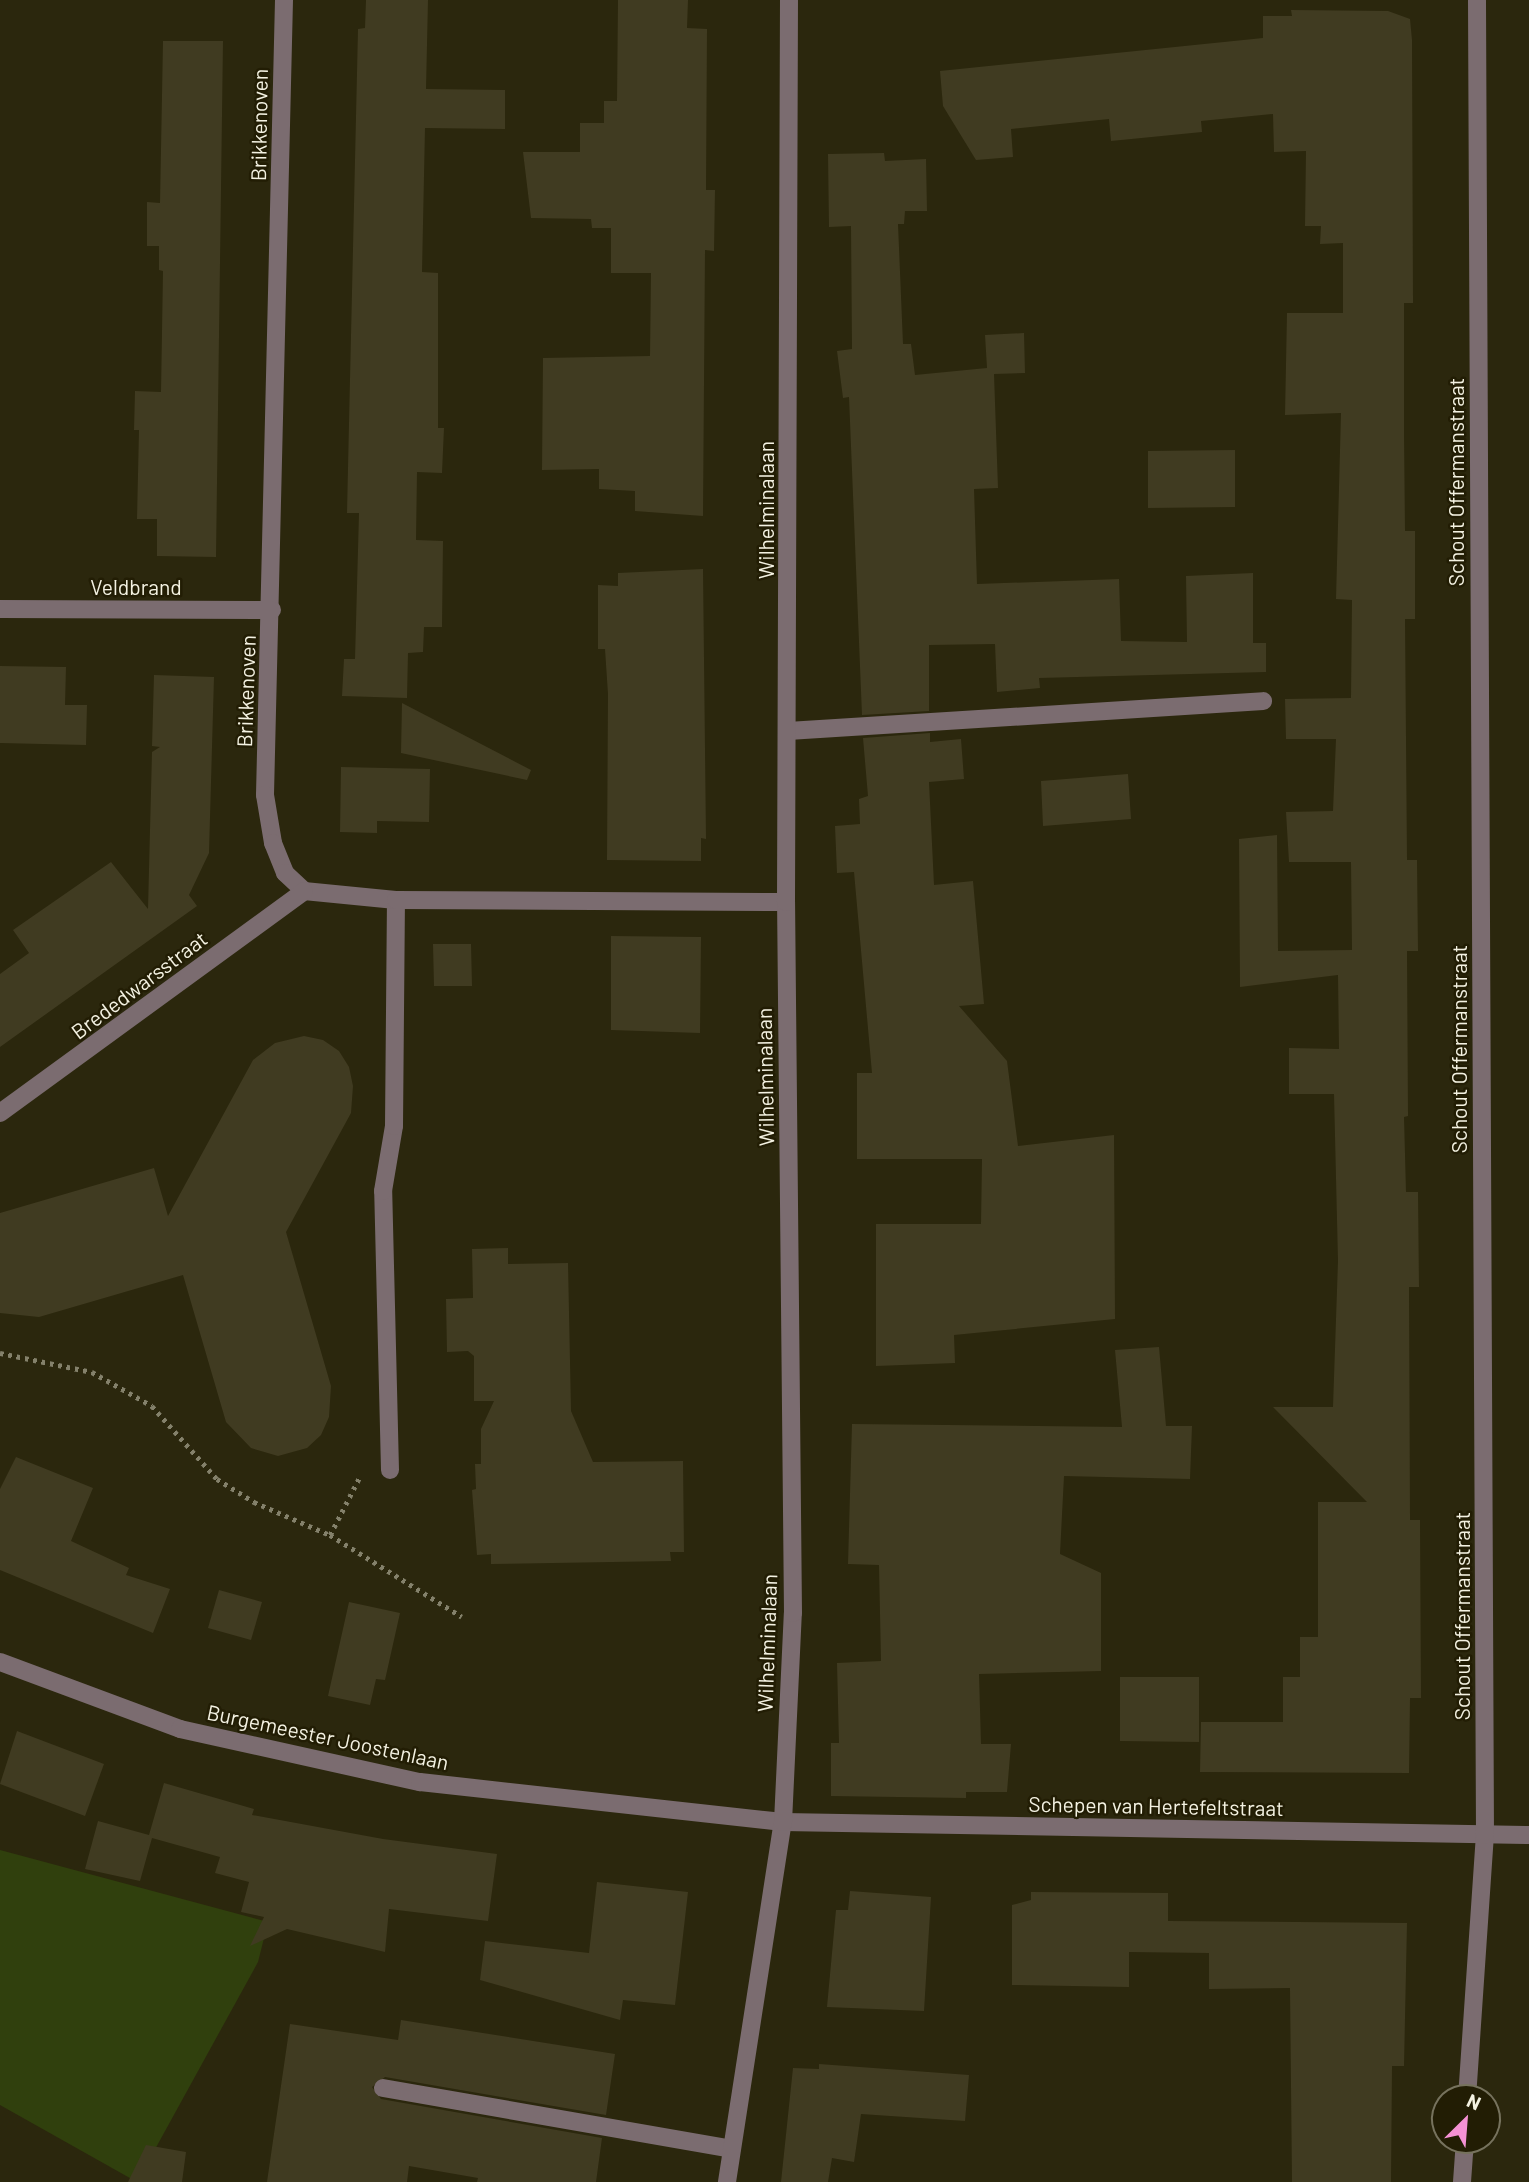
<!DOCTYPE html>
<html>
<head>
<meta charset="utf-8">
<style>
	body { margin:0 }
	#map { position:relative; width:1529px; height:2182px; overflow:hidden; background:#2b270d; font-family:Barlow,sans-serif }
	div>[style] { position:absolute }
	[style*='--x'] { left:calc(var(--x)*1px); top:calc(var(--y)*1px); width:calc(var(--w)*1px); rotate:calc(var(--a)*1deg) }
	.green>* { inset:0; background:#30400d }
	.building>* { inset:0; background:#403b21 }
	.path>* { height:4.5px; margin-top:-2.25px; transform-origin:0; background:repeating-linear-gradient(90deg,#84816b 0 3.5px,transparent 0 8.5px) }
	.lane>* { height:18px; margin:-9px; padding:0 9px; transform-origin:9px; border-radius:9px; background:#7b6c70 }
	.street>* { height:18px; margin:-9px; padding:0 9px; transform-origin:9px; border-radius:9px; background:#7b6c70 }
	span { translate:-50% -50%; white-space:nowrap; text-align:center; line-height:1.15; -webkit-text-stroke:5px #221d04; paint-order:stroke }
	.street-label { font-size:21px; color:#f4f2e2 }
	.north { position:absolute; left:1431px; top:2084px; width:70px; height:70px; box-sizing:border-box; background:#221d04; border:2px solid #76725d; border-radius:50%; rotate:25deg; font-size:19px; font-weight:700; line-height:28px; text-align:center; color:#f4f2e2 }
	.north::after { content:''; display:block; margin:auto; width:24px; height:32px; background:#f491d4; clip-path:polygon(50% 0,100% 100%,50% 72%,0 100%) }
</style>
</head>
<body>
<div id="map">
	<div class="green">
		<div style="clip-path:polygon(0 1850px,268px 1922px,258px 1962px,137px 2182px,0 2105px)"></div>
	</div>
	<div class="building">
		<div style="clip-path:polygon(366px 0,428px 0,426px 89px,505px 90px,505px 129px,425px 128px,422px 272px,438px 273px,438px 428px,444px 428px,442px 473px,417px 472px,416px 540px,443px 541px,442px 627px,424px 627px,423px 652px,408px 653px,407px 698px,342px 696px,344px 659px,355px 659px,359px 513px,347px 513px,349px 423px,358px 29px,365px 28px)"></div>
		<div style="clip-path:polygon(618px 0,688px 0,687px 28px,707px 29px,706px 190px,715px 190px,714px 251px,705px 250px,703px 516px,635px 511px,635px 491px,599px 489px,599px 469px,542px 470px,543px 358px,650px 356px,651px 273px,611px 273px,611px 228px,592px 228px,591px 219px,531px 218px,523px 152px,580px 152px,580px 123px,604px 123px,604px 101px,617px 101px)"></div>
		<div style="clip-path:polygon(1291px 10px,1388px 11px,1410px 19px,1412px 40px,1413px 303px,1404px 303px,1404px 433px,1405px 531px,1415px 531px,1415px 619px,1405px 619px,1407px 860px,1417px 860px,1418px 951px,1407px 951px,1408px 1116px,1404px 1117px,1406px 1192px,1418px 1192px,1419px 1287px,1409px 1287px,1410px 1520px,1420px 1520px,1421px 1698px,1410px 1698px,1409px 1773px,1200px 1772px,1201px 1722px,1283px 1722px,1283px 1677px,1300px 1677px,1300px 1637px,1318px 1637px,1318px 1502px,1367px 1502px,1273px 1407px,1333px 1407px,1338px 1261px,1334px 1094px,1289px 1094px,1289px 1048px,1339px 1049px,1338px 975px,1240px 987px,1239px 839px,1277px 835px,1278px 951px,1352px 950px,1351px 862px,1289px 862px,1286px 812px,1333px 811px,1336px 739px,1286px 739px,1285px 699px,1351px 698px,1352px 600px,1336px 599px,1341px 413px,1285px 415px,1287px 313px,1343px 313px,1343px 243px,1320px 244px,1321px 226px,1305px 226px,1306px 151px,1274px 152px,1273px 114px,1201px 121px,1202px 132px,1111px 141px,1109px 119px,1011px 129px,1013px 157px,976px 160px,943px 106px,940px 71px,1263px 38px,1263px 16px,1292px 16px)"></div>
		<div style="clip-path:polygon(163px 41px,223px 41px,216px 557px,157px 556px,157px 519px,137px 519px,139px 430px,134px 430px,135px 391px,161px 392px,163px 271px,159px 270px,159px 246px,147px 246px,147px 202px,160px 203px)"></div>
		<div style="clip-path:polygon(884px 153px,885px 161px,926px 159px,927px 211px,905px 211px,904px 224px,898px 224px,903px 344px,911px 344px,915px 375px,987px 368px,985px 335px,1024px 333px,1025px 373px,994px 374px,998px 488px,974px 489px,977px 584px,1119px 579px,1121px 641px,1187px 642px,1186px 576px,1253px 573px,1253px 643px,1266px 643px,1266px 672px,1039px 678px,1040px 688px,997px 692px,995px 644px,929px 645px,929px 711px,862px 715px,849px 397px,843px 398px,837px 351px,852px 349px,851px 226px,829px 227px,828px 154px)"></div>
		<div style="clip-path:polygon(1235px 450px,1235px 507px,1148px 508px,1148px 451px)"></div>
		<div style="clip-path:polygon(703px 569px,706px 839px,701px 838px,701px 861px,607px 860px,608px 694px,605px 649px,598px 649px,598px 585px,618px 586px,618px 573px)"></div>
		<div style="clip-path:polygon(0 666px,66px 667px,65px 705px,87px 705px,86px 745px,0 743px)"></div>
		<div style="clip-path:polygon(154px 675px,214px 677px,209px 853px,189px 895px,197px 906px,0 1047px,0 974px,29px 953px,13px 930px,111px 862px,148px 909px,152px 752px,160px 747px,152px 746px)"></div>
		<div style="clip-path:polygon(402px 703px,531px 770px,527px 780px,401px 753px)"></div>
		<div style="clip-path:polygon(930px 733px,930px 742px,961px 739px,964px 779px,929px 782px,934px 885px,973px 881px,984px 1004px,959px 1006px,1007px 1061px,1018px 1146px,1114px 1135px,1115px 1319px,954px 1335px,955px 1363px,876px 1366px,876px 1224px,981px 1224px,982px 1159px,857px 1159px,857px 1073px,872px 1073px,854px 872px,837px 873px,835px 826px,860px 824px,859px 799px,868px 796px,863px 738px)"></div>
		<div style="clip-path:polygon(341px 767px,430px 769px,429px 822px,377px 821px,377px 833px,340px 832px)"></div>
		<div style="clip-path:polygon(1128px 774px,1131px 819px,1043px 826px,1041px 781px)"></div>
		<div style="clip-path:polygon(611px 936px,701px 937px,700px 1033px,611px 1030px)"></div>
		<div style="clip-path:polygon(433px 944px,471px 944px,472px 986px,434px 986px)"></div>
		<div style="clip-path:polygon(304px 1036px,323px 1040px,339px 1051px,349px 1067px,353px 1086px,351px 1113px,286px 1232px,331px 1386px,329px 1417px,321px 1435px,307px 1448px,278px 1456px,251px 1448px,226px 1422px,183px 1275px,39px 1317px,0 1313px,0 1213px,154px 1168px,168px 1216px,253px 1060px,275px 1043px)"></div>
		<div style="clip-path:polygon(508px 1248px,508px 1264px,568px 1263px,571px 1411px,593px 1462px,683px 1461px,684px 1552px,670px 1552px,671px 1561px,491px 1564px,491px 1554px,477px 1555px,472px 1490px,476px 1489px,475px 1464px,481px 1464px,481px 1429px,494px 1401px,474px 1401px,474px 1356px,468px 1351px,447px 1352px,446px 1299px,473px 1298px,472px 1249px)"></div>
		<div style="clip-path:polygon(1159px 1347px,1166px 1426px,1192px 1426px,1190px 1479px,1064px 1476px,1060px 1554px,1101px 1573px,1101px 1671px,979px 1674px,981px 1744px,1011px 1744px,1007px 1792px,966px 1792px,966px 1798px,831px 1796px,831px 1743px,839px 1743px,837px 1663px,881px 1661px,879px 1565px,848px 1564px,852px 1424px,1122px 1427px,1115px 1350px)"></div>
		<div style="clip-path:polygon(16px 1457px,93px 1488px,71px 1541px,129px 1568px,126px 1575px,170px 1589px,153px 1633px,0 1570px,0 1489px)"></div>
		<div style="clip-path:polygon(219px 1590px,262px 1602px,251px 1640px,208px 1628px)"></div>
		<div style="clip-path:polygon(349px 1602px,400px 1613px,385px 1680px,376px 1679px,370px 1705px,328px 1696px)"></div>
		<div style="clip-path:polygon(1120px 1677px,1199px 1677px,1199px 1742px,1120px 1741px)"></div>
		<div style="clip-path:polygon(17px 1731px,104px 1764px,85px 1816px,0 1784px)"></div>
		<div style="clip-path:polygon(164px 1783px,254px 1809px,252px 1815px,383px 1839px,497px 1854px,488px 1921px,389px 1909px,385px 1952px,287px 1929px,250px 1946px,264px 1917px,241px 1912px,249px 1882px,215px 1873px,220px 1857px,152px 1838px,140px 1881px,85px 1869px,98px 1821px,149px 1835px)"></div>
		<div style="clip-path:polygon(597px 1882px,688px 1892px,675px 2005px,623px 2000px,620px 2020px,480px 1980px,485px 1941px,589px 1953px)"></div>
		<div style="clip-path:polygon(850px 1891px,931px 1897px,924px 2011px,827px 2007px,836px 1910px,848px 1910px)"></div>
		<div style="clip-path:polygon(1031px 1892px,1168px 1893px,1168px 1921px,1407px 1923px,1404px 2066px,1392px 2066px,1391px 2182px,1292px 2182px,1290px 1988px,1209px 1989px,1209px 1953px,1129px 1952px,1129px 1987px,1012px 1985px,1012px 1905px,1031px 1900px)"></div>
		<div style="clip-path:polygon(401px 2020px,615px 2054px,606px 2115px,385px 2077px,372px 2087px,381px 2099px,602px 2138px,596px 2182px,477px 2182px,478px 2178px,409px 2166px,407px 2182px,267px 2182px,290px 2024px,398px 2040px)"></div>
		<div style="clip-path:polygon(819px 2064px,969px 2075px,965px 2121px,861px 2114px,854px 2162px,832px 2158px,828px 2182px,781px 2182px,793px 2068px,819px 2069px)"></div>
		<div style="clip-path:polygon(146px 2145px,186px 2152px,182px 2182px,128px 2182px)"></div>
	</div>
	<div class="path">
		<div style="--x:0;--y:1353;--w:94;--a:11.7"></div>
		<div style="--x:92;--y:1372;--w:69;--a:29.5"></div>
		<div style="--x:152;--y:1406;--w:98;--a:48.3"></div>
		<div style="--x:217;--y:1479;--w:44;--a:31.9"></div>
		<div style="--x:254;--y:1502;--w:83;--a:23.5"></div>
		<div style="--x:330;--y:1535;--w:155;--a:31.8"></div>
		<div style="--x:330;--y:1535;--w:66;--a:-63"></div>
	</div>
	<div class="lane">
		<div style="--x:788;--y:731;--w:476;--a:-3.6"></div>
		<div style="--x:390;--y:1470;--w:279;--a:-91.4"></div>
		<div style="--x:383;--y:1191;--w:66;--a:-80.4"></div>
		<div style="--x:394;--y:1126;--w:226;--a:-89.5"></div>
		<div style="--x:383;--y:2088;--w:354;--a:9.9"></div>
	</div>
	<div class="street">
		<div style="--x:284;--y:0;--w:795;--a:91.37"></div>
		<div style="--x:265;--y:795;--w:49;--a:80.5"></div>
		<div style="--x:273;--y:843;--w:32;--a:68"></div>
		<div style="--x:285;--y:873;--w:26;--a:43"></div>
		<div style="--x:304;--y:891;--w:92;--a:5.6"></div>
		<div style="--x:396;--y:900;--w:390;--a:0.3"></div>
		<div style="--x:0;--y:609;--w:272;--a:0.2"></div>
		<div style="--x:0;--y:1113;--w:376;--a:-36.1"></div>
		<div style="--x:0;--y:1662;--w:192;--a:20.4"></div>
		<div style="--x:180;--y:1729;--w:246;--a:12.5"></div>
		<div style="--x:420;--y:1782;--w:365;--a:6.3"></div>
		<div style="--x:783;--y:1822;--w:746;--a:1"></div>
		<div style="--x:1467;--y:2098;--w:264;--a:-86.1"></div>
		<div style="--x:1485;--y:1835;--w:1835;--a:-90.25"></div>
		<div style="--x:727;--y:2182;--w:364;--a:-81.2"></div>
		<div style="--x:783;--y:1822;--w:209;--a:-87.3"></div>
		<div style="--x:793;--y:1613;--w:711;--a:-90.56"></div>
		<div style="--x:786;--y:902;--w:902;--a:-89.81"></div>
		<div style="--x:1462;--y:2182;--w:42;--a:-85.9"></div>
	</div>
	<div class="street-label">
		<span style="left:259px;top:125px;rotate:-89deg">Brikkenoven</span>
		<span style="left:1456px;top:482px;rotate:-90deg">Schout Offermanstraat</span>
		<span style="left:766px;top:510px;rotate:-90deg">Wilhelminalaan</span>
		<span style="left:136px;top:587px">Veldbrand</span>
		<span style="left:246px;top:691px;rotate:-88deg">Brikkenoven</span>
		<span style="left:139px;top:985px;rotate:-37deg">Brededwarsstraat</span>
		<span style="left:1459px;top:1049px;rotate:-90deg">Schout Offermanstraat</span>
		<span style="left:765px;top:1077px;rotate:-91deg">Wilhelminalaan</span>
		<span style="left:1462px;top:1616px;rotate:-90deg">Schout Offermanstraat</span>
		<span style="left:767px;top:1643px;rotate:-88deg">Wilhelminalaan</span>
		<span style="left:328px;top:1737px;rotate:12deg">Burgemeester Joostenlaan</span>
		<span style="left:1156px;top:1806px;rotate:1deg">Schepen van Hertefeltstraat</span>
	</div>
	<div class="north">N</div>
</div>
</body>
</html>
